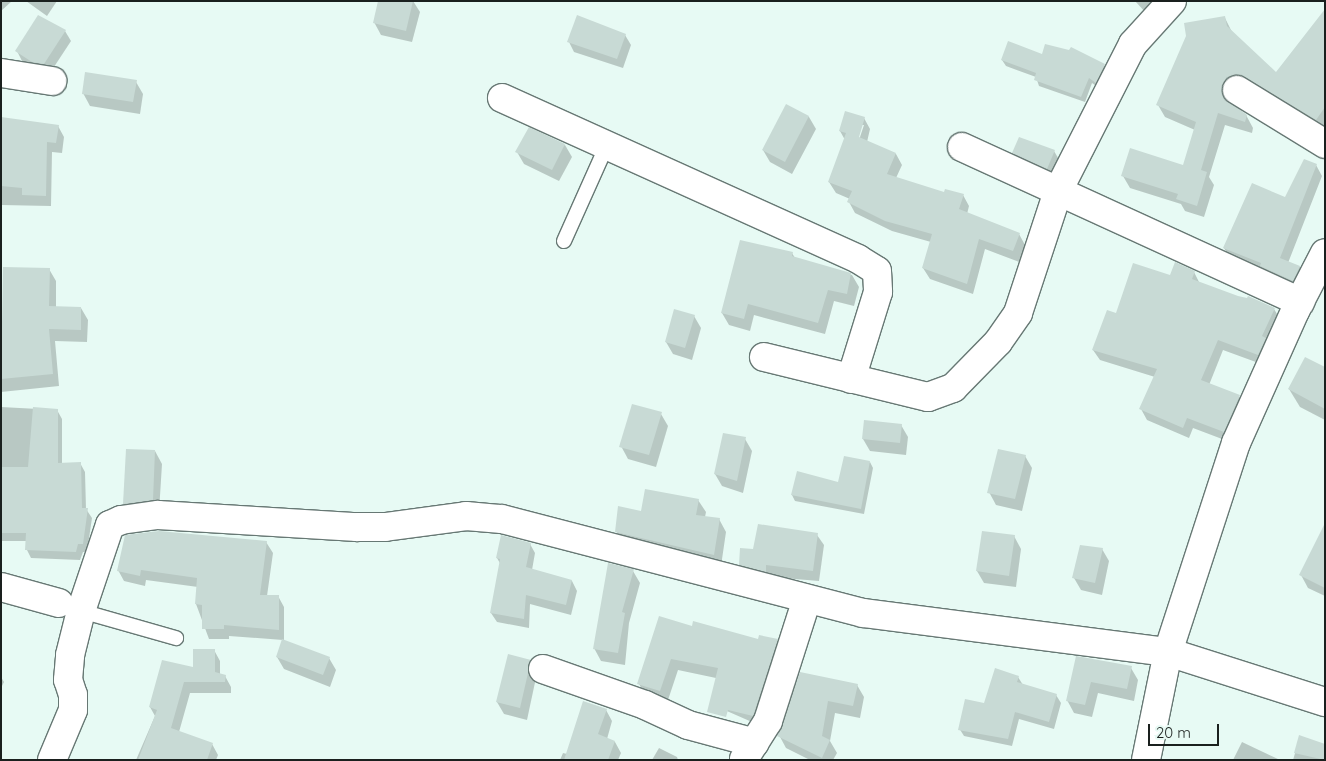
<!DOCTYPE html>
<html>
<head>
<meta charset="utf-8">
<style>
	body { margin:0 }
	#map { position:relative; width:1326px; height:761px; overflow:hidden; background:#e7faf4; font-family:Quicksand,sans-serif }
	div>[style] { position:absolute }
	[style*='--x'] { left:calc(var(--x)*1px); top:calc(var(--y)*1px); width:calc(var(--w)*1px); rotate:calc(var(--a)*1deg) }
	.shadow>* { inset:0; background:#0003 }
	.building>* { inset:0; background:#c8dad5 }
	.roads { filter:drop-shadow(1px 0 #677874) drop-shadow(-1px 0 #677874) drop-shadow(0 1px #677874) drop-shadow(0 -1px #677874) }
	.lane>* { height:14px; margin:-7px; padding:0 7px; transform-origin:7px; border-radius:7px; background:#fff }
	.street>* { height:28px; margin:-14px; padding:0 14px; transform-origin:14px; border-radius:14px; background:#fff }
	span { translate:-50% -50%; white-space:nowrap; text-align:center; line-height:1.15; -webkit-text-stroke:4px #e7faf4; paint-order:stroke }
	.frame { position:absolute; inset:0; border:2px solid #1a201e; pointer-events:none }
	.scale { position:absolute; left:1148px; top:724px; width:71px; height:22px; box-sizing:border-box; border:2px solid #1a201e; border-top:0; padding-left:6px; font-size:15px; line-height:18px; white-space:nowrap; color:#1a201e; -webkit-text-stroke:4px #e7faf4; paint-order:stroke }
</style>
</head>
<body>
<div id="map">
	<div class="shadow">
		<div style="clip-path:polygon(1px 1px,12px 1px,1px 11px)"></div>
		<div style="clip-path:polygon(26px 1px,57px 1px,47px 16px)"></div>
		<div style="clip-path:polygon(379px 1px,413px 1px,420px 12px,412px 42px,381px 35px,374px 22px)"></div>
		<div style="clip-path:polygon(1135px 1px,1158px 1px,1146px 13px)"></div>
		<div style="clip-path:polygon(1225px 18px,1232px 32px,1276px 74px,1325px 30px,1325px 129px,1230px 95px,1230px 103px,1246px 115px,1253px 128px,1252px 133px,1225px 125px,1209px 177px,1214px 185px,1204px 217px,1185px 211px,1181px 204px,1130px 188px,1123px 176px,1184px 166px,1195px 130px,1165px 117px,1158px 105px)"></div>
		<div style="clip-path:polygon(65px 31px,71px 41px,50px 73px,39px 72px,22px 61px,17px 51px)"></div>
		<div style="clip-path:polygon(625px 35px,631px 45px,623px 68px,574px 52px,569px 42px)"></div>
		<div style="clip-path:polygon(1043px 56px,1104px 65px,1107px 71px,1099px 88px,1092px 83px,1085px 102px,1039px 86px,1036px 77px,1006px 66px,1002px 60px)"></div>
		<div style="clip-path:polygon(136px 82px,143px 94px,140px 114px,90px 106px,83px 93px)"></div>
		<div style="clip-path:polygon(787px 106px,809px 117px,816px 129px,792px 174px,770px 162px,763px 150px)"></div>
		<div style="clip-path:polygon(1px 118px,58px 126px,64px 137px,62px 153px,52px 152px,51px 206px,1px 205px)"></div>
		<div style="clip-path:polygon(evenodd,864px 118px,870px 129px,867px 142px,896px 154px,902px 165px,896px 178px,945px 194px,963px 195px,969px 206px,967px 214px,1019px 234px,1025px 245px,1019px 262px,985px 249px,973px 294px,930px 279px,923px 268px,931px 242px,892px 231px,855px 213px,849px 202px,850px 199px,836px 193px,829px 182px,845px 140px,840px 131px,864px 118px,861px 125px,864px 125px,858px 143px,856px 142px,861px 125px)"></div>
		<div style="clip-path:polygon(565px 145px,572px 157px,559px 181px,524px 164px,517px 152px)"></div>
		<div style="clip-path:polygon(1054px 151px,1061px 163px,1054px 180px,1021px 165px,1014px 153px)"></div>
		<div style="clip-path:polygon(1316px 165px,1322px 176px,1288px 263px,1300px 267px,1306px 278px,1299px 291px,1230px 258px,1224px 248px,1285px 199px)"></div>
		<div style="clip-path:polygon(792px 253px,795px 258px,852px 275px,859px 287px,854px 306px,834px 301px,825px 334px,754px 315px,750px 331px,729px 325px,722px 313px)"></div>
		<div style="clip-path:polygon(49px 269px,56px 281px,56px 307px,81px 308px,88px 320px,87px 342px,55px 341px,59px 386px,1px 392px,1px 341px)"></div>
		<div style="clip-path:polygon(1194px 272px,1200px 284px,1274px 309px,1280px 319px,1264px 365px,1223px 350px,1209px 385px,1239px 396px,1245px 407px,1230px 442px,1193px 428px,1189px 438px,1147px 420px,1141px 409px,1155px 377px,1100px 360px,1093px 350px,1116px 315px,1170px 276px)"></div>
		<div style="clip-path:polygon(694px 316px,701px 328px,692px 360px,673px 354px,666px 342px)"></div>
		<div style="clip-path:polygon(1325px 369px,1325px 420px,1300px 407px,1289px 389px)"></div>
		<div style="clip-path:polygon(1px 407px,57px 410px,62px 419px,62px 464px,80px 463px,85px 472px,86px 509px,92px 518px,87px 552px,83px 552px,80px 560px,31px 558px,27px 550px,27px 541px,1px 541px)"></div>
		<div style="clip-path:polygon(661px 414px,668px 426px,656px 467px,628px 459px,621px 446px)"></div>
		<div style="clip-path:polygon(901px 425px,908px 437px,906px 455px,870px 451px,863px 439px)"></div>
		<div style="clip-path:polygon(745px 439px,752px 451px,743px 493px,722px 486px,715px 474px)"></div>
		<div style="clip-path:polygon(155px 451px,162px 464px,159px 512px,131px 516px,124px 504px)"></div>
		<div style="clip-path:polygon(1025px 456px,1032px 468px,1022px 511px,996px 505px,989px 492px)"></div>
		<div style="clip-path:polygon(870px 462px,873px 468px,864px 514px,795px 501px,792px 495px,839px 484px)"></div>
		<div style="clip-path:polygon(698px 500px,706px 512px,705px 517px,719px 519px,726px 532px,721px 566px,624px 544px,617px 532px,642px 512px)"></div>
		<div style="clip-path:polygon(817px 535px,824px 545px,819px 581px,747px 575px,740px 564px,754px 550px)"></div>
		<div style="clip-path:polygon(1014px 536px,1021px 549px,1016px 587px,984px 583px,977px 571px)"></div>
		<div style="clip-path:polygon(266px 542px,273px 553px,267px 596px,278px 596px,284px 607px,284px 641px,329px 658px,336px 670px,330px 687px,284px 669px,277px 657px,283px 640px,229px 636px,229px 639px,209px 639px,196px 604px,198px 587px,146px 580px,145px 586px,124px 581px,118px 570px)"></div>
		<div style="clip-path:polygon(530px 544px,535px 553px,532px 570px,572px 581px,577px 591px,571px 615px,530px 604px,529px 628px,497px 622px,491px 613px,501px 565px,497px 558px)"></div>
		<div style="clip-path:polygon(1102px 549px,1109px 561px,1102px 595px,1081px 590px,1074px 578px)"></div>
		<div style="clip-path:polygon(1325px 553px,1325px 596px,1308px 588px,1301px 575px)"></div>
		<div style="clip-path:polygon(633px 571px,640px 583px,629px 623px,625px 665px,601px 661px,594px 648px)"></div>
		<div style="clip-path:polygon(693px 628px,759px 641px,777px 641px,784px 653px,761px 726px,720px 708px,716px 678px,678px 670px,667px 703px,646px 696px,639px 684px)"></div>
		<div style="clip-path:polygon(214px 650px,220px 661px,220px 675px,225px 676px,231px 687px,231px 693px,190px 693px,179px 732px,212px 744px,218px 755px,216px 760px,136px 760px,155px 716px,150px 707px)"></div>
		<div style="clip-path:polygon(1077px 657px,1131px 668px,1138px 680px,1134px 701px,1098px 693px,1092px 717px,1074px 713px,1067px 700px)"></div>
		<div style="clip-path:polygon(530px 661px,537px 673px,527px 720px,504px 714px,497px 702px)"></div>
		<div style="clip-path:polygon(801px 674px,857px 685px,864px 697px,860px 718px,835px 713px,830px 741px,837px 753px,833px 760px,810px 760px,786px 748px,779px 735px)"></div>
		<div style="clip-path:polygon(1px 677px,4px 682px,1px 688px)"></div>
		<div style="clip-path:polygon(1018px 677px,1023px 685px,1056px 695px,1061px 703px,1054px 729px,1019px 719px,1012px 746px,964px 736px,959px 728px)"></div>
		<div style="clip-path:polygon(606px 710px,612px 721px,607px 739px,615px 742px,621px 753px,618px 760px,560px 760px,563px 753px,567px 754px)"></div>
		<div style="clip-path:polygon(1300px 737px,1325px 760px,1293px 760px)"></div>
		<div style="clip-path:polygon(1242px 742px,1280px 760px,1233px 760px)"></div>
		<div style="clip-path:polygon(659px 748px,677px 757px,678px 760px,652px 760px)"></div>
	</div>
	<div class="building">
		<div style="clip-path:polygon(378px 1px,413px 1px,406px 31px,373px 23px)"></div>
		<div style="clip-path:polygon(1325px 9px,1325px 107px,1316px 120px,1245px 77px,1230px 76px,1223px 82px,1223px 97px,1247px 115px,1245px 122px,1218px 113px,1201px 170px,1207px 172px,1197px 206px,1176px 199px,1178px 194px,1121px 176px,1130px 148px,1183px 165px,1196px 122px,1156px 105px,1186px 36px,1184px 23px,1225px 16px,1227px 26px,1276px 72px)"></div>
		<div style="clip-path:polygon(38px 15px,66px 30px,44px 64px,32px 62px,15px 51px)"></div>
		<div style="clip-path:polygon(577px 15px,626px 34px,617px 59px,567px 42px)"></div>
		<div style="clip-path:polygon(1008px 41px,1042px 54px,1045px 44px,1069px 50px,1071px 47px,1105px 64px,1096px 83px,1089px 78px,1081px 97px,1034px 80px,1036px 73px,1001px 60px)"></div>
		<div style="clip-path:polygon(85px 72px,137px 80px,133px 102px,82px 94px)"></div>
		<div style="clip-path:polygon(786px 104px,809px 116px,785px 162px,762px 150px)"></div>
		<div style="clip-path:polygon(845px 111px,865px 117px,859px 137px,896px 153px,887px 174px,944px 192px,945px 189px,964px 194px,959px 209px,1020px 233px,1013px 251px,979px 239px,967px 284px,922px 268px,932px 234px,885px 221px,847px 202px,852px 191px,828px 182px,846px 133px,839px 131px)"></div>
		<div style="clip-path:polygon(1px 117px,59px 125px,56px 143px,47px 142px,46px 196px,22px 195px,22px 188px,1px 186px)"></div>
		<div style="clip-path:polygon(529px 127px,565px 144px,552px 170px,515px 152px)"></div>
		<div style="clip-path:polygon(1019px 137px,1055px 150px,1047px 169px,1012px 153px)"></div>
		<div style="clip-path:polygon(1304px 159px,1317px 164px,1280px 258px,1300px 266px,1293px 281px,1260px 266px,1261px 263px,1223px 248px,1252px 183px,1285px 197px)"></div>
		<div style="clip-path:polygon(740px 240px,793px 252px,792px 256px,851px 273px,847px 294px,828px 290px,818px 323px,748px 304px,744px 319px,721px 313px)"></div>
		<div style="clip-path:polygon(1175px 262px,1195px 271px,1192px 279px,1238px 296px,1247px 298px,1248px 296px,1275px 308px,1262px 336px,1266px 338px,1258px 355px,1218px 340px,1201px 380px,1240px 395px,1224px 432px,1187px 418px,1183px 428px,1139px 409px,1157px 369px,1092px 350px,1107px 310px,1116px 313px,1133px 263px,1170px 275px)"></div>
		<div style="clip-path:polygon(3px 267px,50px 268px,49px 306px,81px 307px,81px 330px,49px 329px,53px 374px,1px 379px)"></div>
		<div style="clip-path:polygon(674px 309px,695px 315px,685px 348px,665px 342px)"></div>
		<div style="clip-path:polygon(1305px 357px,1325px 367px,1325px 409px,1288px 389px)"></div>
		<div style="clip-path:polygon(632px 404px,662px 412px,649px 455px,619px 447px)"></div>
		<div style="clip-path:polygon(33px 407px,58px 409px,58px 463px,81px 462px,82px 508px,88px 508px,83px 544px,78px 544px,76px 552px,25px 550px,26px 533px,1px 533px,2px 467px,28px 467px)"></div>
		<div style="clip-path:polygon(864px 420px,902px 424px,900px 443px,862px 439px)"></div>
		<div style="clip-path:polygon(723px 433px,746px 437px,737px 481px,714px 474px)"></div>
		<div style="clip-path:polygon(126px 449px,155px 450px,153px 500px,123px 504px)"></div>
		<div style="clip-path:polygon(998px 449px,1026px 455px,1015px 499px,987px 493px)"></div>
		<div style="clip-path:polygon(844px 456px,870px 461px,861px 509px,791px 495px,797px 471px,838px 482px)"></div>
		<div style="clip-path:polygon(645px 489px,699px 499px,696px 515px,720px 518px,714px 555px,615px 532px,618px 506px,641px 511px)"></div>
		<div style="clip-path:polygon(1325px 523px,1325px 588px,1299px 575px)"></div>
		<div style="clip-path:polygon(758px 524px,818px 533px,813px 571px,766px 565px,766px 572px,739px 565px,740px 548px,753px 549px)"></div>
		<div style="clip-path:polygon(159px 531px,267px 541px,260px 595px,279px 595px,279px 630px,224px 625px,224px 629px,202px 629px,202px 605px,195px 604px,197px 578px,141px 570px,140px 576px,117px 571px,125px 535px)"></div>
		<div style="clip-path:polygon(982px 531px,1015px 535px,1009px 576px,976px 571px)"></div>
		<div style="clip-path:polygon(501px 535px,531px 543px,526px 567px,572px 580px,566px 605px,526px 595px,524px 619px,490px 613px,500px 559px,496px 558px)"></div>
		<div style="clip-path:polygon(1080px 545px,1103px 548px,1095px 583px,1072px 578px)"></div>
		<div style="clip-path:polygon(608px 563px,634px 569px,622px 612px,625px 613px,618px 653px,593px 649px)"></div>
		<div style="clip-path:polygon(659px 616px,692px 626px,693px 621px,758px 639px,759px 635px,778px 639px,753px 716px,728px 710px,726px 717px,707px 712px,718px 668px,671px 659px,660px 691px,637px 684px)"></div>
		<div style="clip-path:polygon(282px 639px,330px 657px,323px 675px,276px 657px)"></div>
		<div style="clip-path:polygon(193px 649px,215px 649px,215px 672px,226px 675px,225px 682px,184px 682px,171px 728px,213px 743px,207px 760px,138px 760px,157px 710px,149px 707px,162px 660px,193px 667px)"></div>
		<div style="clip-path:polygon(508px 654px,531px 660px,520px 708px,496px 702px)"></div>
		<div style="clip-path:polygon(1076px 656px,1132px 666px,1127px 689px,1091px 682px,1085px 705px,1066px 701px)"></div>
		<div style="clip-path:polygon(995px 668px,1019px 676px,1017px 682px,1057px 694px,1049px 722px,1015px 712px,1008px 739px,958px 730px,965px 699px,984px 703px)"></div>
		<div style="clip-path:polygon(800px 672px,858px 684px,853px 706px,828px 701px,822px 736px,830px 740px,822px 758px,777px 736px)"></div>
		<div style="clip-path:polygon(583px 701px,607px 709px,598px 734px,615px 741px,608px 760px,564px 760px)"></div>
		<div style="clip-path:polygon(1299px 735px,1325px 744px,1325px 760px,1294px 753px)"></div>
	</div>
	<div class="roads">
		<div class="lane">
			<div style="--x:564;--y:241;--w:105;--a:-65.9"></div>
			<div style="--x:81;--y:611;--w:99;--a:15.9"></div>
		</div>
		<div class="street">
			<div style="--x:1;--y:73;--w:52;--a:8.9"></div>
			<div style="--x:1237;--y:90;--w:103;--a:31.5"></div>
			<div style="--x:502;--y:98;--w:391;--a:24.3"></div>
			<div style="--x:858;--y:259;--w:22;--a:32"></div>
			<div style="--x:877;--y:271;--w:21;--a:87"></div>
			<div style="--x:878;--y:292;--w:91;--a:107.2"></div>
			<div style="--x:962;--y:147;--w:372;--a:24.6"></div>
			<div style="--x:764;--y:357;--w:169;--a:13.7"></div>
			<div style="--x:928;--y:397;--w:27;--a:-20"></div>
			<div style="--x:953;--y:388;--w:64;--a:-45.6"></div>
			<div style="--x:998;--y:342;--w:35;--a:-55"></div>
			<div style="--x:1018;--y:313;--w:128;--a:-71.8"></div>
			<div style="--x:1058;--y:191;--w:165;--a:-63"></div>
			<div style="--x:1133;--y:44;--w:58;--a:-47.8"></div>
			<div style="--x:1;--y:587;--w:60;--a:15.4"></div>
			<div style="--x:543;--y:669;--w:108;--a:19.4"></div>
			<div style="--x:645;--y:705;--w:47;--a:24.9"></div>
			<div style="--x:688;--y:725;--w:69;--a:15"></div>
			<div style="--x:744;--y:759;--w:45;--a:-57.7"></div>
			<div style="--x:768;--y:721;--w:128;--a:-72.3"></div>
			<div style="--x:52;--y:760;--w:54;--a:-67.2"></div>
			<div style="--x:73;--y:710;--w:15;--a:-90"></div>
			<div style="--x:73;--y:695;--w:16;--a:-108"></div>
			<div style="--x:68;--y:680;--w:25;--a:-85"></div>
			<div style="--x:70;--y:655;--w:45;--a:-76"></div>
			<div style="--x:81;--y:611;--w:91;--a:-71.4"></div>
			<div style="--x:110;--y:525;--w:12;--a:-24"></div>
			<div style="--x:121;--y:520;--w:37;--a:-8"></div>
			<div style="--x:158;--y:515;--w:199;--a:3.5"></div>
			<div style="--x:357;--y:527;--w:28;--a:0"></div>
			<div style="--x:385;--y:527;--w:82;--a:-7.7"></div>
			<div style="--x:466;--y:516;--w:36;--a:5"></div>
			<div style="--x:502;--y:519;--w:373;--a:14.6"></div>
			<div style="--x:863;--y:613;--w:307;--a:7.3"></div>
			<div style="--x:1168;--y:652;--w:165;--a:17.7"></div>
			<div style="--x:1146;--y:760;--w:110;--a:-78.5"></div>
			<div style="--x:1168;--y:652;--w:220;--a:-72"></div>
			<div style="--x:1236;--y:443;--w:145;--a:-65.9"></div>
			<div style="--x:1295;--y:311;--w:65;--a:-62.7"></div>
		</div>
	</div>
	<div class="frame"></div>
	<div class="scale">20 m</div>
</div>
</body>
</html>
